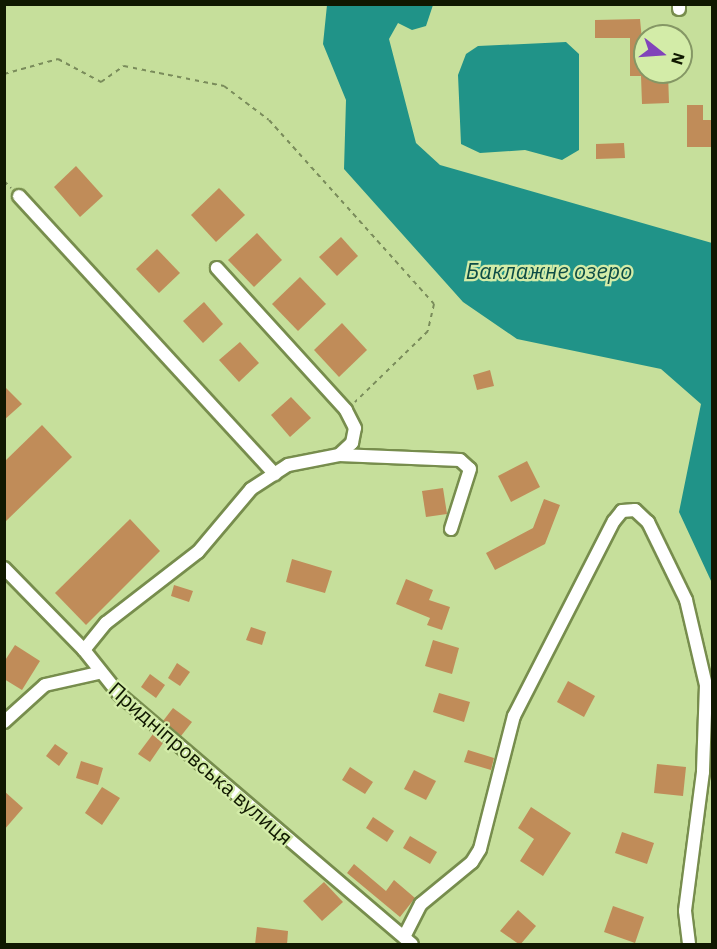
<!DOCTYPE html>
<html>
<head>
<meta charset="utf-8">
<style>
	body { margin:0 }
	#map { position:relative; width:717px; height:949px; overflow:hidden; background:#c6df9b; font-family:"IBM Plex Sans",sans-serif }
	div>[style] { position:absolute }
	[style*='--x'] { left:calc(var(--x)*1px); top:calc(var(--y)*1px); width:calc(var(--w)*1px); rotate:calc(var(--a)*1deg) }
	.water>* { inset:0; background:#209388 }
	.building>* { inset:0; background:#c08c59 }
	.path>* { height:2px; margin-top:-1px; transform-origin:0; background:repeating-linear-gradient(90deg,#7a8c5b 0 4.5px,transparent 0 9px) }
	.roads { filter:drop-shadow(2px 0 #778d4d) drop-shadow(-2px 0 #778d4d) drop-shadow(0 2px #778d4d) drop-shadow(0 -2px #778d4d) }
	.minor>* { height:12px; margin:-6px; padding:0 6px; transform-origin:6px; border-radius:6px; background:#fff }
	span { translate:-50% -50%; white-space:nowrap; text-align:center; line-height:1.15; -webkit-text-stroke:4.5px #d3eca8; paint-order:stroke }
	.street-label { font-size:21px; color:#101801 }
	.water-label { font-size:22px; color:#0e4d46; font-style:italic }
	.frame { position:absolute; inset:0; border:6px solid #101801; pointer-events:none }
	.north { position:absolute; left:633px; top:24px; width:60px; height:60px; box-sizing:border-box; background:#d3eca8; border:2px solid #859765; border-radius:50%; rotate:107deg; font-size:16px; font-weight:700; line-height:24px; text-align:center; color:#101801 }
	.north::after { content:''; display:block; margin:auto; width:21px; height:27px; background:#8144ba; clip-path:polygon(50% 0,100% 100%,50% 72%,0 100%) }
</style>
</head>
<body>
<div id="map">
	<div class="water">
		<div style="clip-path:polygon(327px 5px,433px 5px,426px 26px,412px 30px,398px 23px,389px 39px,416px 143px,440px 165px,712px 243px,712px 583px,679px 512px,701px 404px,661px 369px,517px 339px,463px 302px,344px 169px,346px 100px,323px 44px)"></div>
		<div style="clip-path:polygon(566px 42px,579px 54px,579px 150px,562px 160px,525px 150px,480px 153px,461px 144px,458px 75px,466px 54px,478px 46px)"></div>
	</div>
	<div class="building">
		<div style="clip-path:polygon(640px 19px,645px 72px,668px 72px,669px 103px,642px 104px,641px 76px,630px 76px,630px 38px,595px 38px,595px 20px)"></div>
		<div style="clip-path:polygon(687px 105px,703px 105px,703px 120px,712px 120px,712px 147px,687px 147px)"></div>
		<div style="clip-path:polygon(624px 143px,625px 158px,596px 159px,596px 144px)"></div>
		<div style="clip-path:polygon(76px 166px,103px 196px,80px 217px,54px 187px)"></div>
		<div style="clip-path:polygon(219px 188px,245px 215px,216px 242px,191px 215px)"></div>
		<div style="clip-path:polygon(257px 233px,282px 260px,254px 287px,228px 260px)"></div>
		<div style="clip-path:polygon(341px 237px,358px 256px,337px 276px,319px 257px)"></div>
		<div style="clip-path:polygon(157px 249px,180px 273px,159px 293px,136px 269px)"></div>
		<div style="clip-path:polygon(300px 277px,326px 304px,298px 331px,272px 304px)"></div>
		<div style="clip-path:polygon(204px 302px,223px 324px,203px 343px,183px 321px)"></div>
		<div style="clip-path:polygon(342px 323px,367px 350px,339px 377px,314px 350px)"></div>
		<div style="clip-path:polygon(240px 342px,259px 363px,239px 382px,219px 360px)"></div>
		<div style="clip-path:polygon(490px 370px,494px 386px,477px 390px,473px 375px)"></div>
		<div style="clip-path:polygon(4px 386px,22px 404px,4px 420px)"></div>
		<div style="clip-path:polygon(291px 397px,311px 418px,290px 437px,271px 415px)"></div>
		<div style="clip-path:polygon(42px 425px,72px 457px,4px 523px,4px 462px)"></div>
		<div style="clip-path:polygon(527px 461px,540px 487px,511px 502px,498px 476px)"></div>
		<div style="clip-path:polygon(443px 488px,447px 514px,426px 517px,422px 491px)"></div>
		<div style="clip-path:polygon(544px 499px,560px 505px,545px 544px,495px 570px,486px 553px,533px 528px)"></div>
		<div style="clip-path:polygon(130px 519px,160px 551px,86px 625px,55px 593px)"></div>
		<div style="clip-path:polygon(292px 559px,332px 571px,325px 593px,286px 582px)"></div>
		<div style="clip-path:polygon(406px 579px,433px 590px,429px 600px,450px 607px,442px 630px,427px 625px,430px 618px,396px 604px)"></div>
		<div style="clip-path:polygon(174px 585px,193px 591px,189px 602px,171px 596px)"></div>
		<div style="clip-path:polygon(251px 627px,266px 632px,262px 645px,246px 640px)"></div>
		<div style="clip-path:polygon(433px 640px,459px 648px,452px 674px,425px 666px)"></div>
		<div style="clip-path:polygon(15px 645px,40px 661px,22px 690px,4px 679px,4px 662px)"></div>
		<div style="clip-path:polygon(177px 663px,190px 672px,180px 686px,168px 678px)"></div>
		<div style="clip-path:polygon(150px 674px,165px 685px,156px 698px,141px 687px)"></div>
		<div style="clip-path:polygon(568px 681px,595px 696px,584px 717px,557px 702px)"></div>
		<div style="clip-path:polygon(439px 693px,470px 702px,464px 722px,433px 712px)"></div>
		<div style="clip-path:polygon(173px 708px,192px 722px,181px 736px,163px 721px)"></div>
		<div style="clip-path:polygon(153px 734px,163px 743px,150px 762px,138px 754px)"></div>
		<div style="clip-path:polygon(55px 744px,68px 753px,59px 766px,46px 756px)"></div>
		<div style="clip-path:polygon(468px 750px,494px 758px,491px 770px,464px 762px)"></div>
		<div style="clip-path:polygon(81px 761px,103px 768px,98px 785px,76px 778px)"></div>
		<div style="clip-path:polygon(657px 764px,686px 767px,683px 796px,654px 793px)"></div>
		<div style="clip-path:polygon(350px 767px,373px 782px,365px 794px,342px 780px)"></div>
		<div style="clip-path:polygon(414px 770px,436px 781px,426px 800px,404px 789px)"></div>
		<div style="clip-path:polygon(102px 787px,120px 798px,102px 825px,85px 813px)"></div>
		<div style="clip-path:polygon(4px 791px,23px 808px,4px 830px)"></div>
		<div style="clip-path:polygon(531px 807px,571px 833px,543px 876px,520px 861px,534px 839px,518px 828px)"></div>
		<div style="clip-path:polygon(373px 817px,394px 831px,387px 842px,366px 828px)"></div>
		<div style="clip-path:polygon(622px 832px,654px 843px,647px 864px,615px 853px)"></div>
		<div style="clip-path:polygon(410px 836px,437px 852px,430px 864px,403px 848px)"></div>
		<div style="clip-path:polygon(354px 864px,386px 891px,394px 880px,415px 898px,400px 917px,347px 873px)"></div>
		<div style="clip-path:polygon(324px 882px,343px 902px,322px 921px,303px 901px)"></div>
		<div style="clip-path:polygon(613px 906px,644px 917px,635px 943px,604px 932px)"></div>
		<div style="clip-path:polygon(518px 910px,536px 926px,520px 945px,500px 931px)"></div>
		<div style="clip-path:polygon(257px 927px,288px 931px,287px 945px,255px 945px)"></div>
	</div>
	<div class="path">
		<div style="--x:4;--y:74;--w:56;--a:-15.5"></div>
		<div style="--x:58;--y:59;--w:49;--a:28.1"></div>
		<div style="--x:101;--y:82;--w:28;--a:-35"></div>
		<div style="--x:124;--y:66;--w:102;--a:11.3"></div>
		<div style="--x:224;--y:86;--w:56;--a:37.1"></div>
		<div style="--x:269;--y:120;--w:247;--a:48.1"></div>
		<div style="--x:434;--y:304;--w:28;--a:103"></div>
		<div style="--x:428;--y:331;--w:102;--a:135.8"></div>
		<div style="--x:4;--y:181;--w:10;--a:45"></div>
	</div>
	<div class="roads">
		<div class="minor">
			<div style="--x:679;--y:4;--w:5;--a:90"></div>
			<div style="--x:19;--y:196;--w:378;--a:47.4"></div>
			<div style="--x:339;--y:455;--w:121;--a:2.4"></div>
			<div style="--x:460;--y:460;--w:13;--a:42"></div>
			<div style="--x:470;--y:469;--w:63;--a:107.6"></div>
			<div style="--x:4;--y:568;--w:115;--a:45.7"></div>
			<div style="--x:84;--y:650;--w:56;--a:51.5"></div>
			<div style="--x:119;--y:694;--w:385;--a:40.5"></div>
			<div style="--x:84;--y:650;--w:35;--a:-51"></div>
			<div style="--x:106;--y:623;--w:116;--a:-37.7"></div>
			<div style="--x:198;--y:552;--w:82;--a:-49.9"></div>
			<div style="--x:251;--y:489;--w:44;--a:-33"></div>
			<div style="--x:288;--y:465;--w:52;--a:-11.1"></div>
			<div style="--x:339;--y:455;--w:18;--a:-43"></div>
			<div style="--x:352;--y:443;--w:15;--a:-79"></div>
			<div style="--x:355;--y:428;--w:20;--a:-117"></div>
			<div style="--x:346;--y:410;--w:192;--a:-132.3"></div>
			<div style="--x:4;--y:722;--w:55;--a:-42.1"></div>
			<div style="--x:45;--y:685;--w:54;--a:-12.8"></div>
			<div style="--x:404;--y:937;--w:37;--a:-63"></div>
			<div style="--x:421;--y:904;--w:66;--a:-39.5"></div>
			<div style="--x:472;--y:862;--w:15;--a:-58"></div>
			<div style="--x:480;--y:849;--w:137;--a:-75.7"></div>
			<div style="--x:514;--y:716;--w:219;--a:-62.9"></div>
			<div style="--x:614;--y:521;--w:13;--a:-51"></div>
			<div style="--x:622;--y:511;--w:13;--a:-4"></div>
			<div style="--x:635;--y:510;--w:18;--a:43"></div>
			<div style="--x:648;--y:522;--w:87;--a:64"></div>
			<div style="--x:686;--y:600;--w:87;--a:76.8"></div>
			<div style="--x:706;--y:685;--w:87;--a:92"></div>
			<div style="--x:703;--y:772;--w:140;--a:97.4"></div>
			<div style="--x:685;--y:911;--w:33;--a:83"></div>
		</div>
	</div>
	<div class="street-label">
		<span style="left:201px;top:763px;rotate:41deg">Придніпровська вулиця</span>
	</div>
	<div class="water-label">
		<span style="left:549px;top:271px">Баклажне озеро</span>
	</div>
	<div class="frame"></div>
	<div class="north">N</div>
</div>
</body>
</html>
